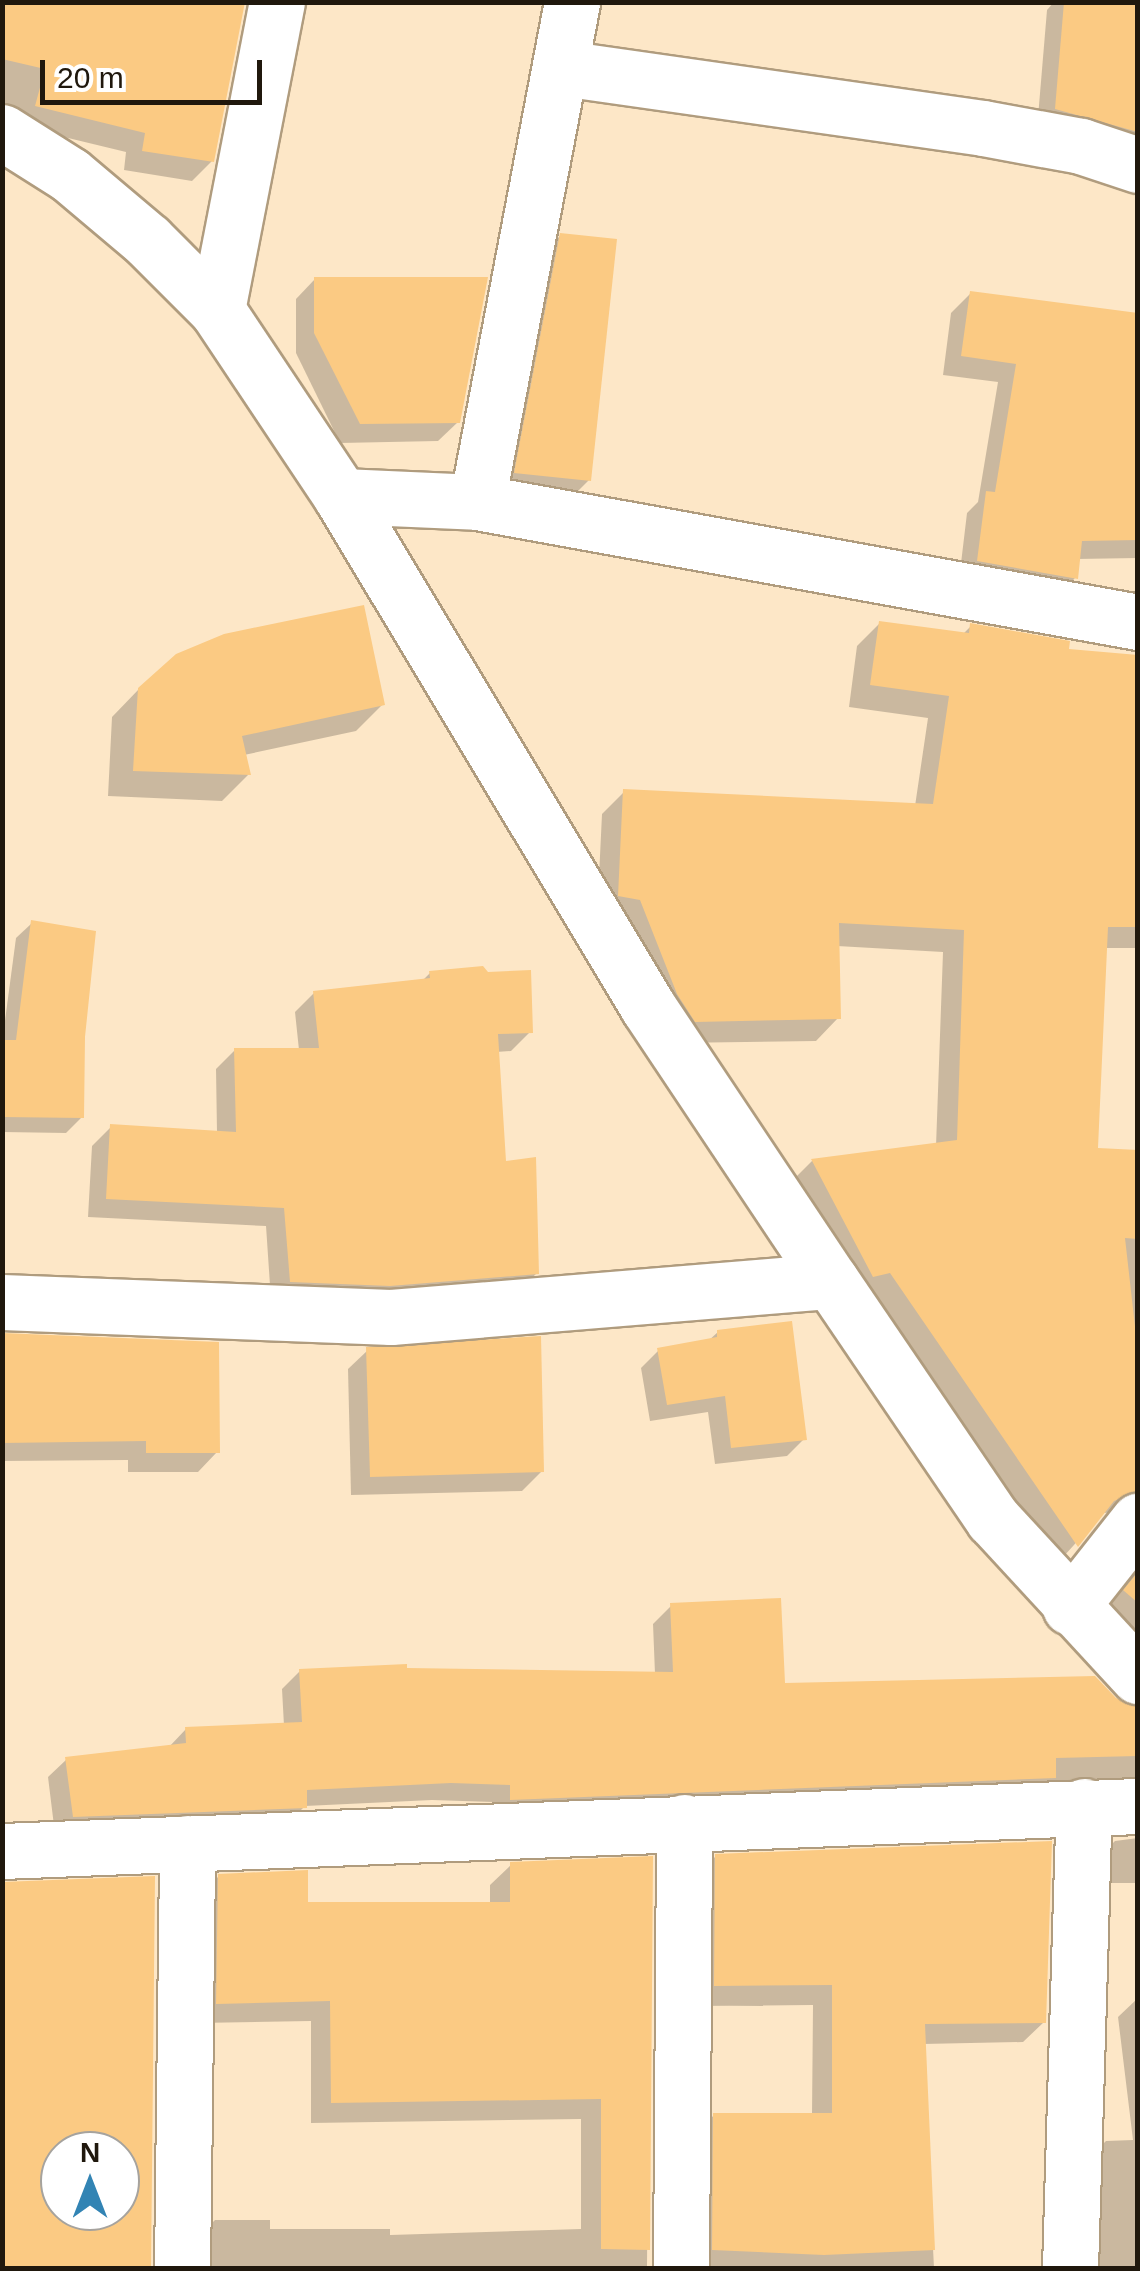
<!DOCTYPE html>
<html>
<head>
<meta charset="utf-8">
<style>
	body { margin:0 }
	#map { position:relative; width:1140px; height:2271px; overflow:hidden; background:#fde7c7; font-family:Helvetica,sans-serif }
	div>[style] { position:absolute }
	[style*='--x'] { left:calc(var(--x)*1px); top:calc(var(--y)*1px); width:calc(var(--w)*1px); rotate:calc(var(--a)*1deg) }
	.shadow>* { inset:0; background:#0003 }
	.building>* { inset:0; background:#fbca83 }
	.roads { filter:drop-shadow(2px 0 #b09c7e) drop-shadow(-2px 0 #b09c7e) drop-shadow(0 2px #b09c7e) drop-shadow(0 -2px #b09c7e) }
	.minor>* { height:55px; margin:-27.5px; padding:0 27.5px; transform-origin:27.5px; border-radius:27.5px; background:#fff }
	.tertiary>* { height:55px; margin:-27.5px; padding:0 27.5px; transform-origin:27.5px; border-radius:27.5px; background:#fff }
	span { translate:-50% -50%; white-space:nowrap; text-align:center; line-height:1.15; -webkit-text-stroke:8px #fff; paint-order:stroke }
	.frame { position:absolute; inset:0; border:5px solid #20180d; pointer-events:none }
	.north { position:absolute; left:40px; top:2131px; width:100px; height:100px; box-sizing:border-box; background:#fff; border:2px solid #a6a39e; border-radius:50%; rotate:0deg; font-size:28px; font-weight:700; line-height:40px; text-align:center; color:#20180d }
	.north::after { content:''; display:block; margin:auto; width:35px; height:45px; background:#3284b4; clip-path:polygon(50% 0,100% 100%,50% 72%,0 100%) }
	.scale { position:absolute; left:40px; top:60px; width:222px; height:45px; box-sizing:border-box; border:5px solid #20180d; border-top:0; padding-left:12px; font-size:30px; line-height:35px; white-space:nowrap; color:#20180d; -webkit-text-stroke:8px #fff; paint-order:stroke }
</style>
</head>
<body>
<div id="map">
	<div class="shadow">
		<div style="clip-path:polygon(2px 2px,212px 161px,192px 181px,124px 170px,126px 152px,2px 122px)"></div>
		<div style="clip-path:polygon(1054px 2px,1138px 2px,1138px 157px,1037px 129px,1047px 10px)"></div>
		<div style="clip-path:polygon(561px 235px,589px 480px,569px 500px,496px 492px,541px 255px)"></div>
		<div style="clip-path:polygon(315px 279px,458px 422px,438px 441px,340px 443px,296px 353px,296px 299px)"></div>
		<div style="clip-path:polygon(971px 293px,1138px 316px,1138px 558px,1077px 559px,1075px 578px,1056px 598px,959px 580px,967px 513px,978px 502px,998px 382px,943px 375px,951px 313px)"></div>
		<div style="clip-path:polygon(880px 623px,962px 635px,971px 626px,1067px 652px,1138px 657px,1138px 948px,1105px 948px,1095px 1150px,1138px 1153px,1138px 1522px,1120px 1512px,1103px 1513px,1054px 1567px,790px 1183px,812px 1161px,936px 1146px,943px 952px,837px 946px,838px 1018px,816px 1041px,673px 1043px,597px 918px,602px 814px,624px 792px,915px 806px,928px 718px,849px 707px,857px 646px)"></div>
		<div style="clip-path:polygon(139px 689px,383px 704px,356px 731px,244px 755px,248px 775px,222px 801px,108px 796px,112px 717px)"></div>
		<div style="clip-path:polygon(32px 923px,83px 1037px,82px 1117px,66px 1133px,2px 1132px,2px 1043px,16px 938px)"></div>
		<div style="clip-path:polygon(430px 973px,530px 1032px,511px 1051px,496px 1052px,503px 1164px,537px 1273px,517px 1292px,271px 1300px,266px 1226px,88px 1217px,92px 1146px,111px 1127px,217px 1133px,216px 1069px,235px 1050px,299px 1050px,295px 1012px,314px 993px,421px 982px)"></div>
		<div style="clip-path:polygon(718px 1332px,804px 1439px,787px 1456px,715px 1464px,708px 1412px,650px 1421px,641px 1368px,658px 1351px,708px 1341px)"></div>
		<div style="clip-path:polygon(2px 1336px,217px 1452px,198px 1472px,128px 1472px,128px 1460px,2px 1461px)"></div>
		<div style="clip-path:polygon(368px 1350px,542px 1471px,522px 1491px,351px 1495px,348px 1369px)"></div>
		<div style="clip-path:polygon(1138px 1565px,1138px 1646px,1103px 1614px)"></div>
		<div style="clip-path:polygon(2px 1588px,5px 1639px,2px 1642px)"></div>
		<div style="clip-path:polygon(671px 1606px,782px 1686px,1138px 1741px,1138px 1799px,493px 1817px,493px 1802px,432px 1800px,305px 1806px,286px 1825px,55px 1834px,48px 1777px,67px 1759px,168px 1748px,186px 1729px,284px 1726px,282px 1689px,300px 1671px,655px 1674px,653px 1624px)"></div>
		<div style="clip-path:polygon(1138px 1838px,1138px 1883px,1096px 1883px,1097px 1859px,1115px 1841px)"></div>
		<div style="clip-path:polygon(716px 1856px,1044px 2022px,1023px 2042px,923px 2044px,934px 2268px,978px 2268px,693px 2268px,694px 2136px,714px 2115px,812px 2115px,813px 2005px,694px 2006px,695px 1877px)"></div>
		<div style="clip-path:polygon(650px 1859px,647px 2268px,192px 2268px,194px 2241px,215px 2220px,270px 2220px,270px 2229px,390px 2229px,390px 2235px,581px 2229px,581px 2119px,311px 2123px,311px 2021px,197px 2023px,198px 1897px,219px 1876px,306px 1905px,490px 1905px,490px 1885px,511px 1865px)"></div>
		<div style="clip-path:polygon(evenodd,153px 1879px,148px 2268px,2px 2268px,2px 1885px,153px 1879px,60px 2151px,120px 2151px,120px 2211px,60px 2211px,60px 2151px)"></div>
		<div style="clip-path:polygon(1138px 1998px,1138px 2268px,1082px 2268px,1085px 2162px,1106px 2141px,1133px 2140px,1118px 2017px)"></div>
	</div>
	<div class="building">
		<div style="clip-path:polygon(2px 2px,245px 2px,214px 162px,142px 151px,145px 133px,35px 106px,45px 69px,2px 59px)"></div>
		<div style="clip-path:polygon(1064px 2px,1138px 2px,1138px 132px,1055px 109px)"></div>
		<div style="clip-path:polygon(560px 233px,617px 239px,591px 481px,514px 473px)"></div>
		<div style="clip-path:polygon(314px 277px,488px 277px,460px 423px,360px 424px,314px 333px)"></div>
		<div style="clip-path:polygon(970px 291px,1138px 313px,1138px 540px,1082px 541px,1078px 579px,977px 561px,986px 491px,995px 492px,1016px 364px,961px 356px)"></div>
		<div style="clip-path:polygon(364px 605px,385px 705px,242px 736px,251px 775px,133px 771px,138px 688px,176px 654px,224px 634px)"></div>
		<div style="clip-path:polygon(879px 621px,969px 633px,970px 623px,1070px 641px,1069px 649px,1138px 655px,1138px 927px,1108px 927px,1098px 1148px,1138px 1150px,1138px 1239px,1125px 1238px,1138px 1353px,1138px 1491px,1114px 1501px,1078px 1547px,890px 1273px,873px 1277px,811px 1159px,957px 1140px,964px 930px,839px 923px,841px 1019px,695px 1022px,677px 994px,640px 900px,618px 896px,623px 789px,933px 804px,949px 696px,870px 685px)"></div>
		<div style="clip-path:polygon(31px 920px,96px 931px,85px 1037px,84px 1118px,2px 1117px,2px 1040px,16px 1040px)"></div>
		<div style="clip-path:polygon(483px 966px,488px 972px,531px 970px,533px 1033px,498px 1034px,506px 1161px,536px 1157px,539px 1274px,390px 1286px,290px 1282px,284px 1208px,106px 1199px,110px 1124px,236px 1132px,234px 1048px,319px 1048px,313px 991px,430px 978px,429px 971px)"></div>
		<div style="clip-path:polygon(792px 1321px,807px 1440px,731px 1448px,725px 1396px,667px 1405px,657px 1348px,717px 1337px,717px 1330px)"></div>
		<div style="clip-path:polygon(2px 1333px,219px 1342px,220px 1453px,146px 1453px,146px 1441px,2px 1443px)"></div>
		<div style="clip-path:polygon(541px 1336px,544px 1472px,370px 1477px,366px 1347px)"></div>
		<div style="clip-path:polygon(1138px 1572px,1138px 1603px,1123px 1590px)"></div>
		<div style="clip-path:polygon(781px 1598px,785px 1683px,1095px 1676px,1116px 1698px,1138px 1706px,1138px 1756px,1056px 1758px,1056px 1778px,510px 1800px,510px 1785px,451px 1783px,307px 1790px,307px 1808px,73px 1817px,65px 1757px,186px 1743px,185px 1727px,302px 1722px,299px 1669px,407px 1664px,407px 1668px,673px 1672px,670px 1603px)"></div>
		<div style="clip-path:polygon(1052px 1841px,1046px 2023px,925px 2024px,935px 2250px,824px 2255px,712px 2250px,713px 2113px,832px 2113px,832px 1985px,714px 1986px,715px 1854px)"></div>
		<div style="clip-path:polygon(653px 1856px,650px 2250px,601px 2249px,601px 2099px,331px 2103px,330px 2001px,216px 2004px,218px 1874px,308px 1870px,308px 1902px,510px 1902px,510px 1862px)"></div>
		<div style="clip-path:polygon(evenodd,155px 1876px,151px 2268px,2px 2268px,2px 1882px,155px 1876px,60px 2151px,120px 2151px,120px 2211px,60px 2211px,60px 2151px)"></div>
	</div>
	<div class="roads">
		<div class="minor">
			<div style="--x:562;--y:68;--w:425;--a:8.1"></div>
			<div style="--x:983;--y:128;--w:100;--a:10.4"></div>
			<div style="--x:1081;--y:146;--w:60;--a:18.4"></div>
			<div style="--x:217;--y:310;--w:314;--a:-79"></div>
			<div style="--x:341;--y:496;--w:136;--a:2.5"></div>
			<div style="--x:477;--y:502;--w:672;--a:10.29"></div>
			<div style="--x:477;--y:502;--w:509;--a:-79.24"></div>
			<div style="--x:2;--y:1302;--w:389;--a:2.2"></div>
			<div style="--x:391;--y:1317;--w:441;--a:-4.7"></div>
			<div style="--x:1070;--y:1607;--w:110;--a:-51.7"></div>
			<div style="--x:2;--y:1851;--w:1137;--a:-2.27"></div>
			<div style="--x:182;--y:2268;--w:425;--a:-89.3"></div>
			<div style="--x:681;--y:2268;--w:446;--a:-89.6"></div>
			<div style="--x:1070;--y:2268;--w:462;--a:-88.3"></div>
		</div>
		<div class="tertiary">
			<div style="--x:2;--y:132;--w:80;--a:32.3"></div>
			<div style="--x:70;--y:175;--w:102;--a:40.2"></div>
			<div style="--x:148;--y:241;--w:98;--a:45"></div>
			<div style="--x:217;--y:310;--w:224;--a:56.3"></div>
			<div style="--x:341;--y:496;--w:596;--a:59"></div>
			<div style="--x:648;--y:1007;--w:329;--a:56.3"></div>
			<div style="--x:831;--y:1281;--w:288;--a:55.8"></div>
			<div style="--x:993;--y:1519;--w:214;--a:47.3"></div>
		</div>
	</div>
	<div class="frame"></div>
	<div class="north">N</div>
	<div class="scale">20 m</div>
</div>
</body>
</html>
